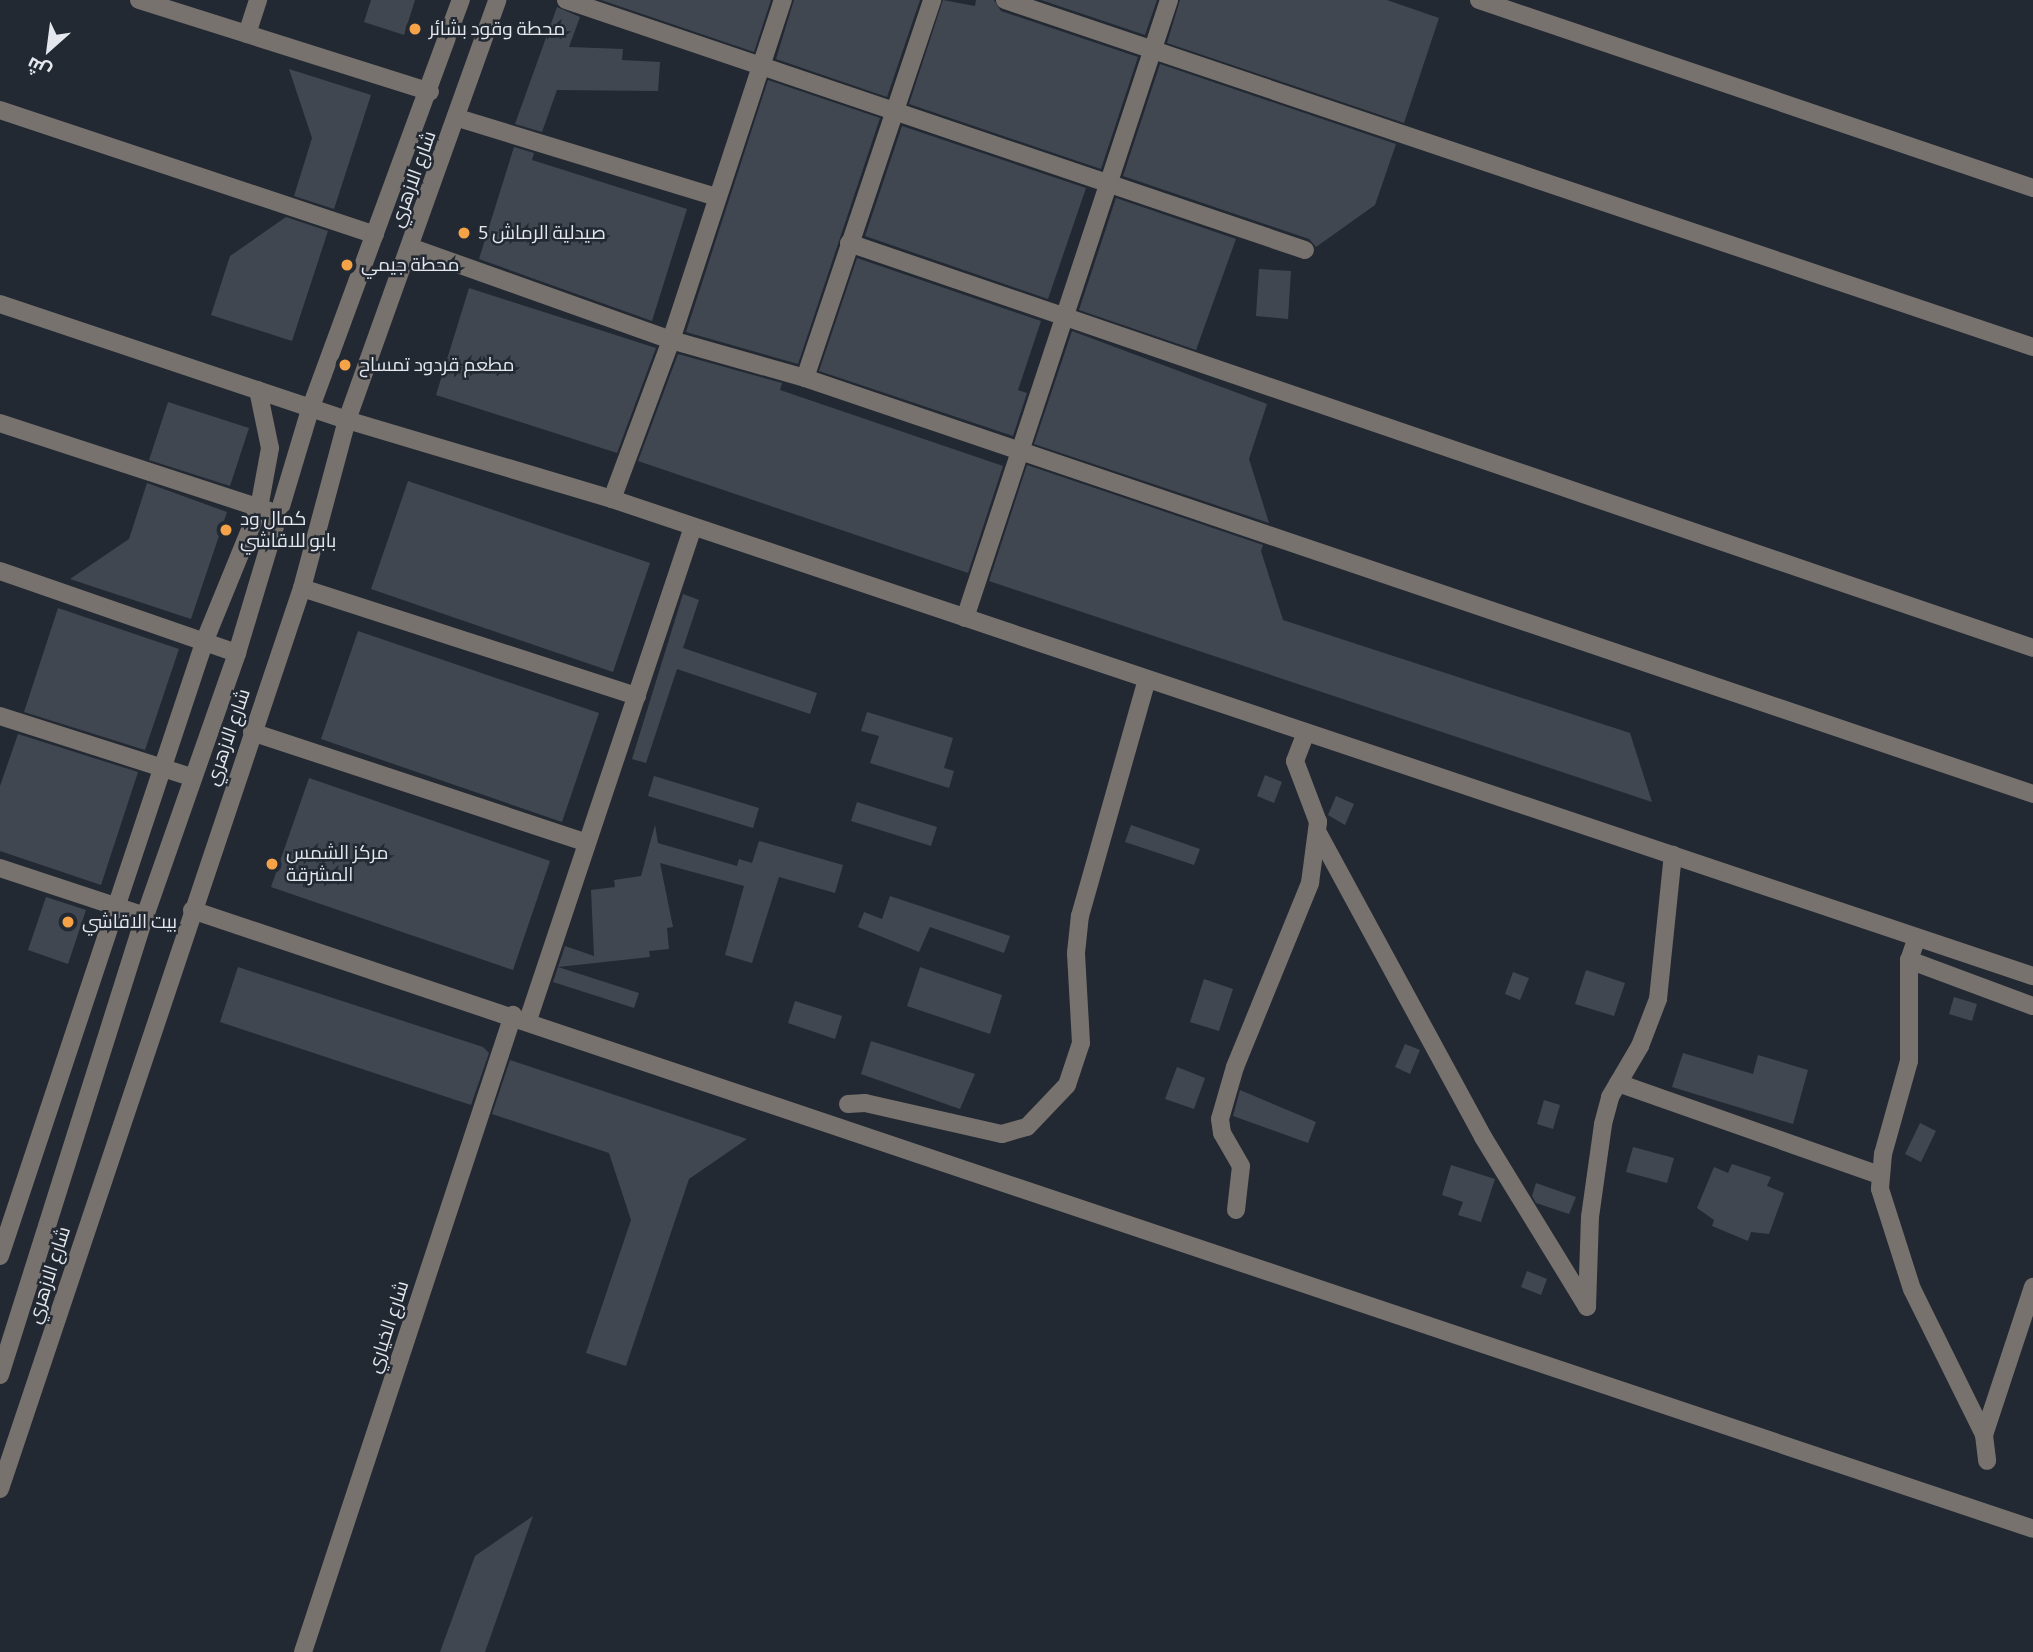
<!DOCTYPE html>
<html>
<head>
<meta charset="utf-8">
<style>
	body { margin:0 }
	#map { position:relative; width:2033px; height:1652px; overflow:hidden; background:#232932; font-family:Bitter,Cairo,serif }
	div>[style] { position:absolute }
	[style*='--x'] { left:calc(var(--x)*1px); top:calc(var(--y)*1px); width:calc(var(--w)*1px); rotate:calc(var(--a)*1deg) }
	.building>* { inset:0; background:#414751 }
	.minor>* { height:18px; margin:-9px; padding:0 9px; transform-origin:9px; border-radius:9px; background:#77726e }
	.dots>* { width:19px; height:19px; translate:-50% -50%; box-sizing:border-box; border:4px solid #232932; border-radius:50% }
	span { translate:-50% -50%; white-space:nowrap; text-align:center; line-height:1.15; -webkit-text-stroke:5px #232932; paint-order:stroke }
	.poi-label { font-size:19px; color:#e4e8ee }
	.left { translate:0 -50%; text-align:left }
	.street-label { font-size:19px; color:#e4e8ee }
	.north { position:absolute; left:14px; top:14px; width:70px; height:70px; -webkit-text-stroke:5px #232932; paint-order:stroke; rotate:208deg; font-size:19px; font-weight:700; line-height:28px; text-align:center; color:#e4e8ee }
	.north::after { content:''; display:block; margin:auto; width:24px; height:32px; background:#e4e8ee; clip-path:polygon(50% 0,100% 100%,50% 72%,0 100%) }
</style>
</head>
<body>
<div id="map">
	<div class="building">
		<div style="clip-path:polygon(371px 0,415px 0,404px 35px,364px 22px)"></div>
		<div style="clip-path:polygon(601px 0,771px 0,754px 52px)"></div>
		<div style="clip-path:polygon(794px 0,920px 0,887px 97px,776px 59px)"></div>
		<div style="clip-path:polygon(943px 0,975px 6px,976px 0,994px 0,1001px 11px,1138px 57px,1101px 169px,909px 104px)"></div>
		<div style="clip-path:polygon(1041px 0,1157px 0,1145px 35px)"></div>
		<div style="clip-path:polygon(1180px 0,1387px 0,1439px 18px,1404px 123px,1167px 43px)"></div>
		<div style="clip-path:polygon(557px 7px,580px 17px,569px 47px,623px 49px,622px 60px,660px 62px,658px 91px,557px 90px,542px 132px,515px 124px)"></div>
		<div style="clip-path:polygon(1160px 64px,1396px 144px,1375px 205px,1316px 247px,1309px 239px,1123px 176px)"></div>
		<div style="clip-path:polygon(289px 69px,371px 95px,334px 209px,294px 196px,312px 138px)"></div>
		<div style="clip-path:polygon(768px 80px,880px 118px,798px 364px,686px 332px)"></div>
		<div style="clip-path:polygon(902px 126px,1086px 188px,1048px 299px,865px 236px)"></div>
		<div style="clip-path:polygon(514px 147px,534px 153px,532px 160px,687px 209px,652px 321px,479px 259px)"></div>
		<div style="clip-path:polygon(1116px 198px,1236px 239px,1196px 350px,1079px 310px)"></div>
		<div style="clip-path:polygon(286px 217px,328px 231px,292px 341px,211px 315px,230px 256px)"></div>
		<div style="clip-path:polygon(857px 258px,1041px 321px,1018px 390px,1027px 393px,1013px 436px,819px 371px)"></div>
		<div style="clip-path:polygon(1259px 269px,1291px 271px,1288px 319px,1256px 316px)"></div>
		<div style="clip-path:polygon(469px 288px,656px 348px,617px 453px,436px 395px)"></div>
		<div style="clip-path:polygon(1072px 331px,1267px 404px,1249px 459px,1269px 523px,1034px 444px)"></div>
		<div style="clip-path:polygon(678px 354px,782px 383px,780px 390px,1003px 466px,968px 573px,638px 461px)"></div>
		<div style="clip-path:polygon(168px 402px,249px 428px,230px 486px,149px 460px)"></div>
		<div style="clip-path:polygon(1027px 465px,1263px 545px,1261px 551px,1283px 620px,1630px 733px,1652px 802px,989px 581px)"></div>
		<div style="clip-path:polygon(408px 481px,650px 563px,613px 672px,371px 589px)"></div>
		<div style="clip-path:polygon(147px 483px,227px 512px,191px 619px,70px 579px,129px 539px)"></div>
		<div style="clip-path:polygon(683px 594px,699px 600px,683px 648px,817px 693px,810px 714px,677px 669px,646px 763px,632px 759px)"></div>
		<div style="clip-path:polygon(58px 608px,179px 649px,145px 750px,24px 712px)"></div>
		<div style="clip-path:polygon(358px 631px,599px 713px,562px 822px,321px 739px)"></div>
		<div style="clip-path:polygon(867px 712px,953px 738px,944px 768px,954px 771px,949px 788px,870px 763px,879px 736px,861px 731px)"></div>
		<div style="clip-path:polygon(18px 734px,138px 772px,101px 885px,0 851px,0 786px)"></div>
		<div style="clip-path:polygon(1265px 775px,1282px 782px,1274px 803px,1257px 796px)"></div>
		<div style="clip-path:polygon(654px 776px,759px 808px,753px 828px,648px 796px)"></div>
		<div style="clip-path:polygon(309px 778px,550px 861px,513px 970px,271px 887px)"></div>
		<div style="clip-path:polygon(1336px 796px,1354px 804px,1345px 825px,1328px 815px)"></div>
		<div style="clip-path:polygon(857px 802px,937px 827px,931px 846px,851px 821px)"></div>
		<div style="clip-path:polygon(655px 825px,658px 843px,737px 866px,739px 859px,752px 863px,759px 841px,843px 865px,835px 893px,779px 877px,752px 963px,725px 955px,744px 886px,660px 863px,673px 927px,667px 928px,669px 949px,649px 951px,650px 957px,558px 967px,565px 946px,594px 956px,591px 890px,615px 887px,614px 880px,641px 876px)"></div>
		<div style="clip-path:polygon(1131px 825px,1200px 849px,1194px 865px,1125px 842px)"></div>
		<div style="clip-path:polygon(890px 896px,1010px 936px,1004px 953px,930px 927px,919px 952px,858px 927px,864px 912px,882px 919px)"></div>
		<div style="clip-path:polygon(46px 897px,86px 910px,68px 964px,28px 950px)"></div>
		<div style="clip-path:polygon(238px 967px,483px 1047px,489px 1053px,471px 1105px,220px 1022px)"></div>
		<div style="clip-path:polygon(558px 967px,639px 993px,634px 1008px,553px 982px)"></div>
		<div style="clip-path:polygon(920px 967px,1002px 995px,990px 1034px,907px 1006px)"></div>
		<div style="clip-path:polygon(1586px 970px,1625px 983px,1614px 1016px,1575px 1004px)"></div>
		<div style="clip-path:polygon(1513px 972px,1529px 978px,1520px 1000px,1505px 994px)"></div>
		<div style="clip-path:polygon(1204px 979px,1233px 989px,1219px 1031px,1190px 1022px)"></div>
		<div style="clip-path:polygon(1954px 997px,1977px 1004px,1972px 1021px,1949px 1014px)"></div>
		<div style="clip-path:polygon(795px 1001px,842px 1016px,835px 1039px,788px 1023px)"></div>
		<div style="clip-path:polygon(871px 1041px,975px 1074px,960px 1109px,861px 1074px)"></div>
		<div style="clip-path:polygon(1405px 1044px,1420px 1050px,1410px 1074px,1395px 1067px)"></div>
		<div style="clip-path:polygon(1683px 1053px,1753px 1074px,1758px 1055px,1808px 1070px,1793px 1124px,1672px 1087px)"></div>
		<div style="clip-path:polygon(510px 1060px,747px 1139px,689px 1179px,626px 1366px,586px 1353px,631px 1220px,609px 1153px,492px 1114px)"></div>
		<div style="clip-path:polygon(1177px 1067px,1205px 1078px,1194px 1109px,1165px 1099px)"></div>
		<div style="clip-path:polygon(1240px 1090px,1316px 1122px,1308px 1143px,1233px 1116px)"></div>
		<div style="clip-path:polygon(1544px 1100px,1560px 1105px,1553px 1129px,1537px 1124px)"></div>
		<div style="clip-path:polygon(1920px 1123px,1936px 1131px,1921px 1162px,1905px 1154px)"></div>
		<div style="clip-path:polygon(1633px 1147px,1674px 1158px,1667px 1183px,1626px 1172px)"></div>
		<div style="clip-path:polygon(1732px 1164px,1771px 1177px,1767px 1186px,1784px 1193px,1769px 1234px,1751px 1232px,1748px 1241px,1712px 1226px,1714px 1220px,1697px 1208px,1714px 1167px,1728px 1173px)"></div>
		<div style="clip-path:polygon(1451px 1165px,1495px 1179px,1481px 1222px,1458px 1215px,1463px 1202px,1442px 1195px)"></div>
		<div style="clip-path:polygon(1536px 1183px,1576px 1197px,1569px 1214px,1536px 1203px,1532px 1196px)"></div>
		<div style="clip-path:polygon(1527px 1271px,1547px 1279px,1541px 1295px,1521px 1287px)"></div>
		<div style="clip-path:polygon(533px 1516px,485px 1652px,440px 1652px,475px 1556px)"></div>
	</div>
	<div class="minor">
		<div style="--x:139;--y:0;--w:305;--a:17.5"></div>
		<div style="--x:566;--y:0;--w:780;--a:18.69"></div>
		<div style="--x:1005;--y:0;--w:1085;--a:18.65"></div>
		<div style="--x:1479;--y:0;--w:585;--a:18.74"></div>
		<div style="--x:247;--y:34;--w:36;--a:-72"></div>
		<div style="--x:0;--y:110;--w:395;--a:18.4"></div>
		<div style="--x:458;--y:118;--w:271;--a:17"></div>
		<div style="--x:849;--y:243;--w:1251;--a:18.88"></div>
		<div style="--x:410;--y:247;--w:277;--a:19.6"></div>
		<div style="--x:671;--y:340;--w:139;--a:15.8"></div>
		<div style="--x:805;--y:378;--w:1297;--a:18.71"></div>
		<div style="--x:0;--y:304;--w:366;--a:18.5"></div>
		<div style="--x:347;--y:420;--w:277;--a:16.6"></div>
		<div style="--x:612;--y:499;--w:1499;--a:18.56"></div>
		<div style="--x:805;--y:378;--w:399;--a:-71.4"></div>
		<div style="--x:0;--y:423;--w:283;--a:18.1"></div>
		<div style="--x:612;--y:499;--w:170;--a:-69.6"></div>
		<div style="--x:671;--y:340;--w:358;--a:-71.8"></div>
		<div style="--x:0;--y:571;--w:251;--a:19.1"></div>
		<div style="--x:302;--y:588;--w:352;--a:17.9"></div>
		<div style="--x:965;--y:618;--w:651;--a:-71.73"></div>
		<div style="--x:0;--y:716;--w:201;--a:17.7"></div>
		<div style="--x:252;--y:732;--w:351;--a:18.3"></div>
		<div style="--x:1318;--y:833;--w:346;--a:61.5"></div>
		<div style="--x:1483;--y:1137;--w:199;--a:58.5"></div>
		<div style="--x:0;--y:868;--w:153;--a:18.3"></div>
		<div style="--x:192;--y:910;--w:1942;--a:18.58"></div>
		<div style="--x:1916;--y:940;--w:21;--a:109"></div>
		<div style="--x:1909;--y:960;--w:101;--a:90"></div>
		<div style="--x:1909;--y:1061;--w:97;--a:105.6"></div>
		<div style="--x:1883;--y:1154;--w:35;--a:95"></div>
		<div style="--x:1880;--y:1189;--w:105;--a:72.3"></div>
		<div style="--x:1912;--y:1289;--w:163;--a:63.7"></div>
		<div style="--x:1984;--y:1435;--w:26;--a:83"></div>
		<div style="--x:1909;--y:960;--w:132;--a:20.4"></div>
		<div style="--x:528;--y:1020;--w:520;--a:-71.5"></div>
		<div style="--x:1618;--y:1083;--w:277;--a:19.4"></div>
		<div style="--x:848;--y:1104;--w:17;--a:-3"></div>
		<div style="--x:865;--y:1103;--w:140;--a:12.8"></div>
		<div style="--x:1002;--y:1134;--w:26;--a:-16"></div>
		<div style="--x:1027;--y:1127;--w:58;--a:-46.4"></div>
		<div style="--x:1067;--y:1085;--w:44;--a:-71.6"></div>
		<div style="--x:1081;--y:1043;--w:90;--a:-93.2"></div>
		<div style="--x:1076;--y:953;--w:37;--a:-84"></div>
		<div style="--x:1080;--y:916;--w:246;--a:-74.2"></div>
		<div style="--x:1236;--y:1210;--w:44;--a:-83.5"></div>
		<div style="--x:1241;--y:1166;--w:38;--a:-120"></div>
		<div style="--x:1222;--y:1133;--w:14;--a:-98"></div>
		<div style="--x:1220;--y:1119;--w:54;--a:-73.9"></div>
		<div style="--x:1235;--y:1067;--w:199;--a:-67.8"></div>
		<div style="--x:1310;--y:883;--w:62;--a:-82.5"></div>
		<div style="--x:1318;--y:822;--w:65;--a:-110.7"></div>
		<div style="--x:1295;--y:761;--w:30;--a:-69"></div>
		<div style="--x:0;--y:1256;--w:649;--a:-71.59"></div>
		<div style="--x:205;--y:640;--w:143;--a:-67.8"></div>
		<div style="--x:259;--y:508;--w:61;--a:-79.6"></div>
		<div style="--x:270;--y:448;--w:59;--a:-101.7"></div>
		<div style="--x:1587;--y:1307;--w:90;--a:-88.1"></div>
		<div style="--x:1590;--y:1217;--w:94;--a:-82"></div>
		<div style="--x:1603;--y:1124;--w:28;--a:-75"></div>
		<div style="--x:1610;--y:1097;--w:59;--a:-59.5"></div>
		<div style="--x:1640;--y:1046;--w:50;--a:-69"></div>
		<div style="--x:1658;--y:999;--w:145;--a:-84.1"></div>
		<div style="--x:0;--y:1375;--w:481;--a:-72.5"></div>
		<div style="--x:145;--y:916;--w:279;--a:-70.7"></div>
		<div style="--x:237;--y:653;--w:257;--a:-73.3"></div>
		<div style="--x:311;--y:407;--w:434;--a:-69.8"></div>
		<div style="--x:1984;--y:1435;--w:156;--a:-71.7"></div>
		<div style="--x:0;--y:1489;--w:950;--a:-71.47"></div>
		<div style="--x:302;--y:588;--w:174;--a:-75"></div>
		<div style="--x:347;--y:420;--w:446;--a:-70.3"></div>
		<div style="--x:303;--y:1652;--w:671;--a:-71.75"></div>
	</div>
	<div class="dots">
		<div style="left:415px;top:29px;background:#f6a247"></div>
		<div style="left:464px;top:233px;background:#f6a247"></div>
		<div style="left:347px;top:265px;background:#f6a247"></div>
		<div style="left:345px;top:365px;background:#f6a247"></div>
		<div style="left:226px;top:530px;background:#f6a247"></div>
		<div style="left:272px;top:864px;background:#f6a247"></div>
		<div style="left:68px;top:922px;background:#f6a247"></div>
	</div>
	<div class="poi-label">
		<span class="left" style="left:429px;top:29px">محطة وقود بشائر</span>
		<span class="left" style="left:478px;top:233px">صيدلية الرماش 5</span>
		<span class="left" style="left:361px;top:265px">محطة جيمي</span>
		<span class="left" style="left:359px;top:365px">مطعم قردود تمساح</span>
		<span class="left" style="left:240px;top:530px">كمال ود<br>بابو للاقاشي</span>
		<span class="left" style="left:286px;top:864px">مركز الشمس<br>المشرقة</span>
		<span class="left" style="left:82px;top:922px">بيت الاقاشي</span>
	</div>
	<div class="street-label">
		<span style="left:413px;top:179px;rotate:-70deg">شارع الازهري</span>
		<span style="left:228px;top:737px;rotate:-71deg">شارع الازهري</span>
		<span style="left:49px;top:1275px;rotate:-72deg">شارع الازهري</span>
		<span style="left:388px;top:1327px;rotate:-72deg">شارع الخياري</span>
	</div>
	<div class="north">ش</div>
</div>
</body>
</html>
